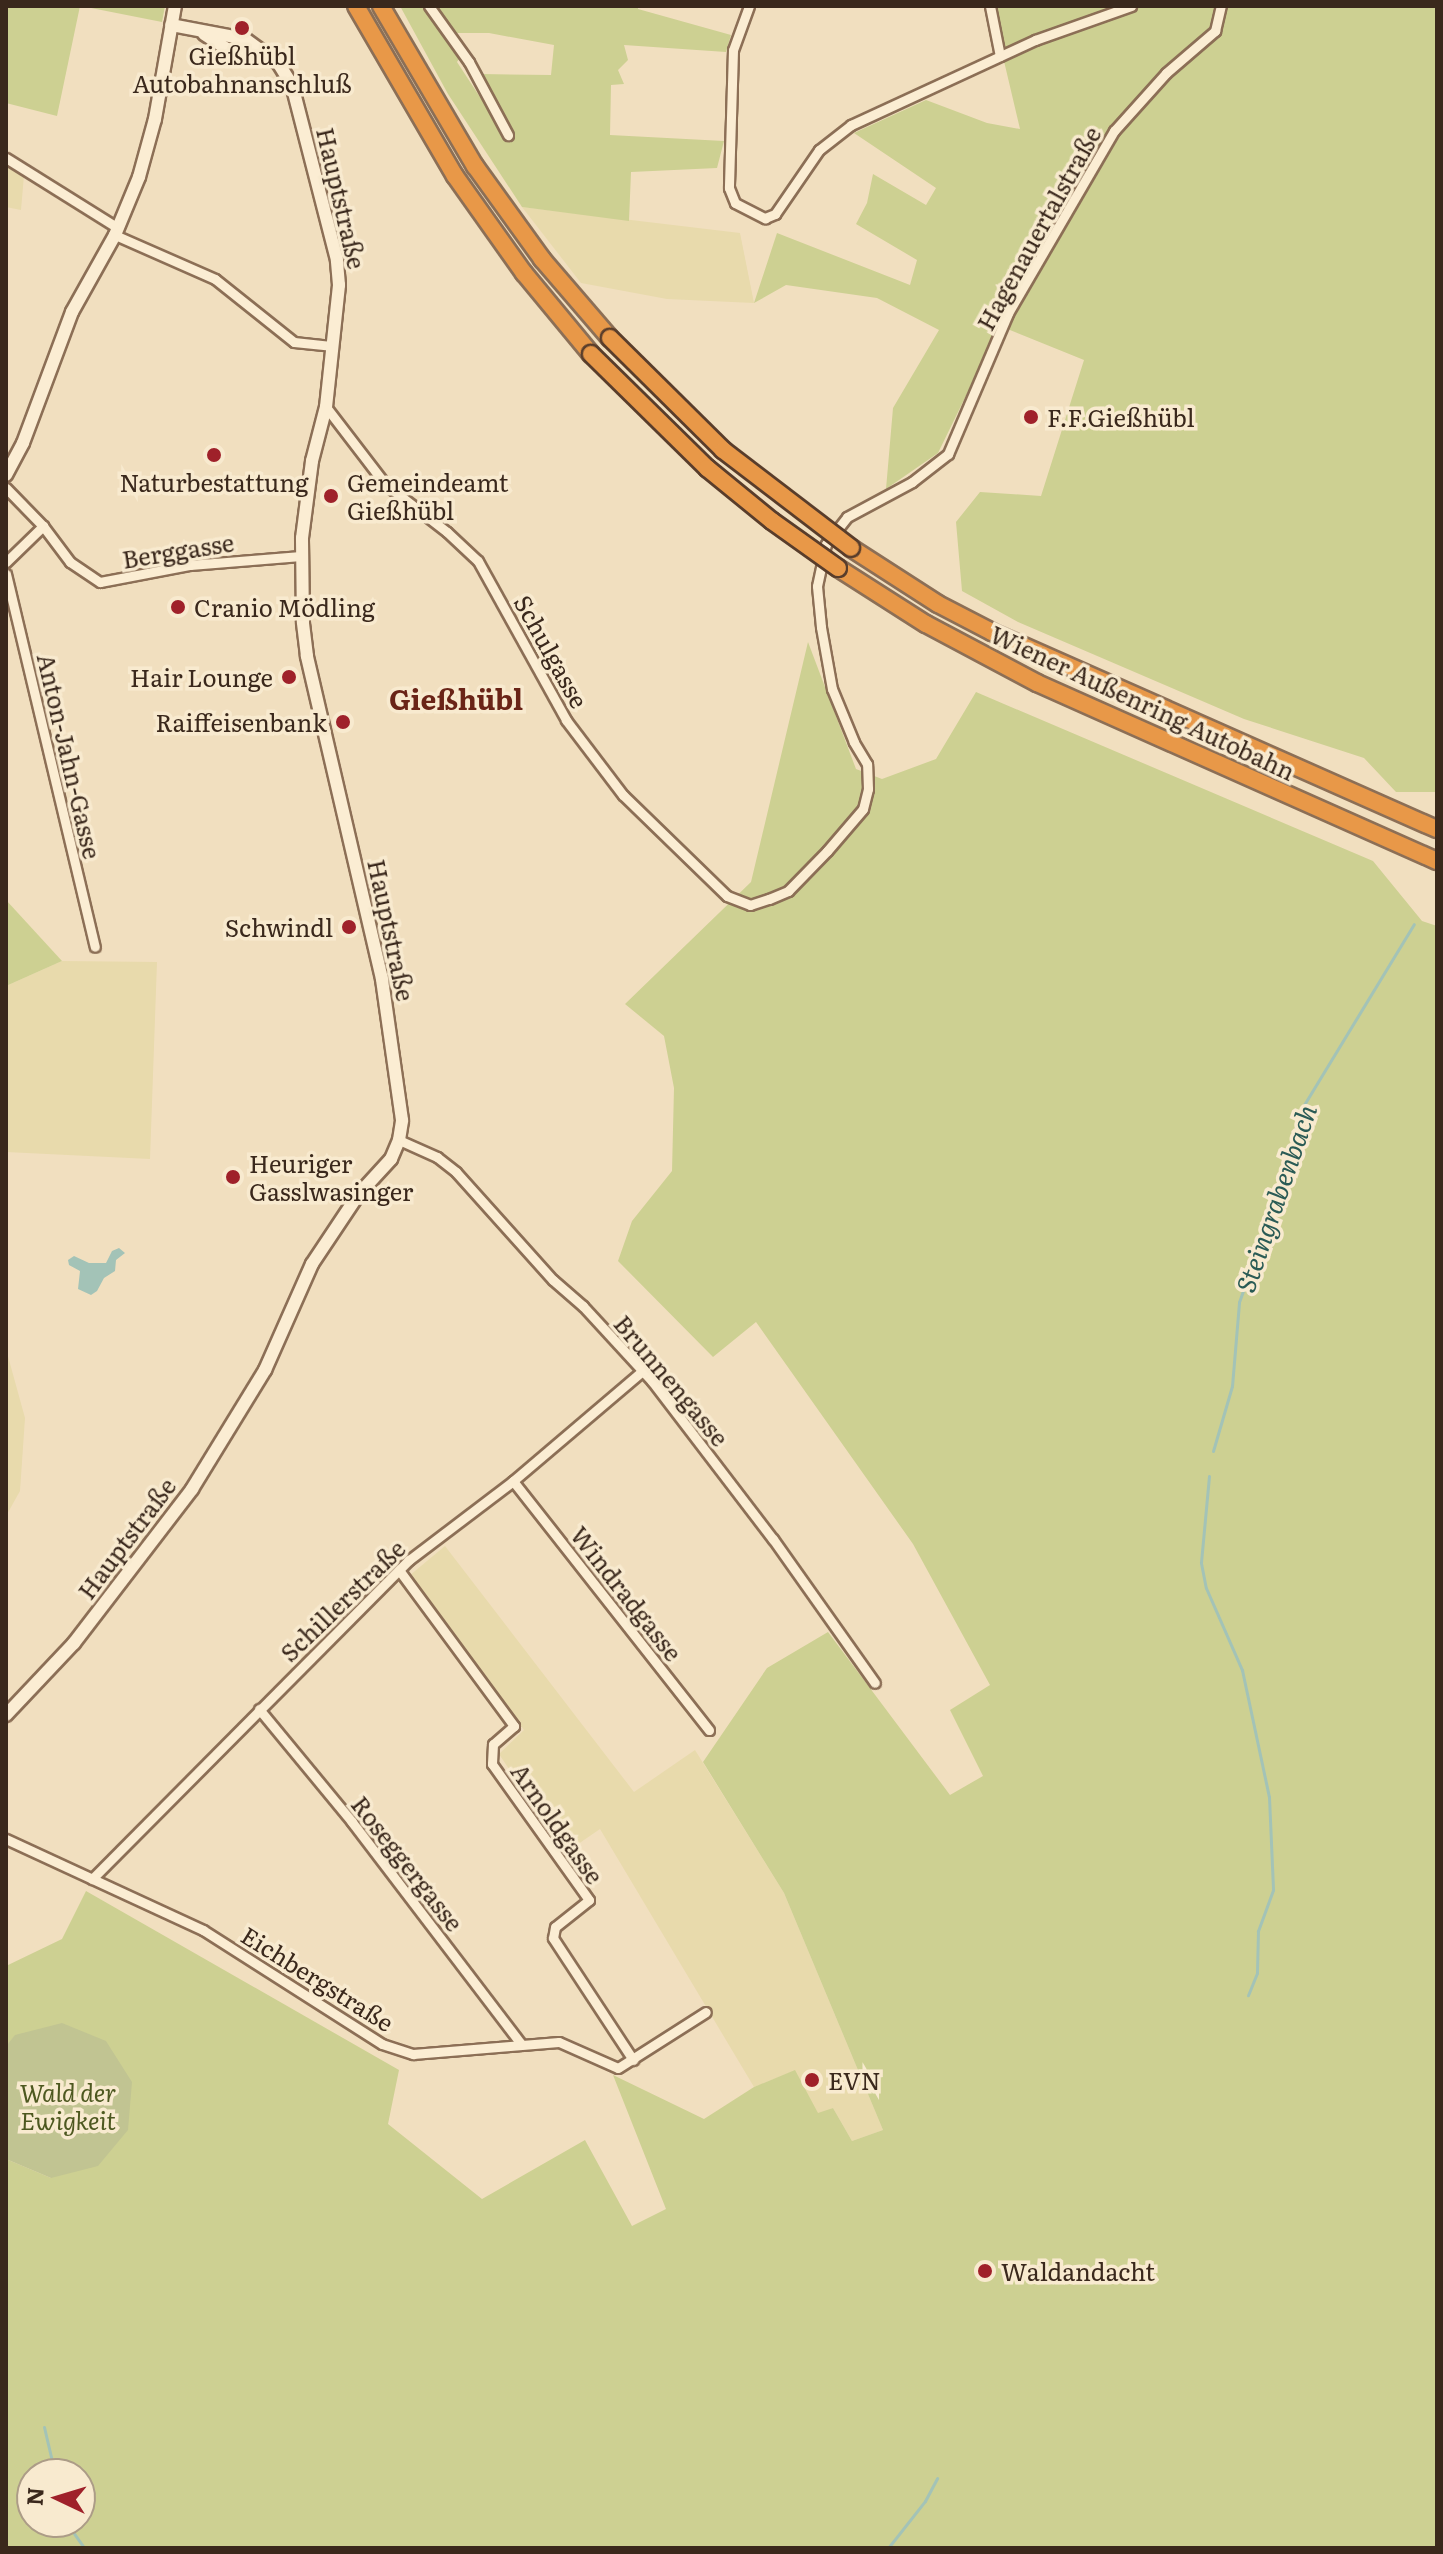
<!DOCTYPE html>
<html>
<head>
<meta charset="utf-8">
<style>
	body { margin:0 }
	#map { position:relative; width:1443px; height:2554px; overflow:hidden; background:#f1dfbf; font-family:Literata,serif }
	div>[style] { position:absolute }
	[style*='--x'] { left:calc(var(--x)*1px); top:calc(var(--y)*1px); width:calc(var(--w)*1px); rotate:calc(var(--a)*1deg) }
	.farmland>* { inset:0; background:#e8daac }
	.green>* { inset:0; background:#cdd092 }
	.cemetery>* { inset:0; background:#c1c492 }
	.water>* { inset:0; background:#a3c3b7 }
	.stream>* { height:3px; margin:-1.5px; padding:0 1.5px; transform-origin:1.5px; border-radius:1.5px; background:#a3c3b7 }
	.roads { filter:drop-shadow(2px 0 #8c6f56) drop-shadow(-2px 0 #8c6f56) drop-shadow(0 2px #8c6f56) drop-shadow(0 -2px #8c6f56) }
	.street>* { height:9px; margin:-4.5px; padding:0 4.5px; transform-origin:4.5px; border-radius:4.5px; background:#fbedd3 }
	.secondary>* { height:12px; margin:-6px; padding:0 6px; transform-origin:6px; border-radius:6px; background:#fbedd3 }
	.highway>* { height:16px; margin:-8px; padding:0 8px; transform-origin:8px; border-radius:8px; background:#e89848 }
	.bridges { filter:drop-shadow(2px 0 #593d2b) drop-shadow(-2px 0 #593d2b) drop-shadow(0 2px #593d2b) drop-shadow(0 -2px #593d2b) }
	.highway-bridge>* { height:16px; margin:-8px; padding:0 8px; transform-origin:8px; border-radius:8px; background:#e89848 }
	.dots>* { width:22px; height:22px; translate:-50% -50%; box-sizing:border-box; border:4px solid #f8eacf; border-radius:50% }
	span { translate:-50% -50%; white-space:nowrap; text-align:center; line-height:1.15; -webkit-text-stroke:7px #f8eacf; paint-order:stroke }
	.poi-label { font-size:24px; color:#3a281c }
	.left { translate:0 -50%; text-align:left }
	.right { translate:-100% -50%; text-align:right }
	.street-label { font-size:24px; color:#3a281c }
	.park-label { font-size:24px; color:#4d5820; font-style:italic }
	.water-label { font-size:26px; color:#2a5b55; font-style:italic }
	.quarter-label { font-size:28px; color:#6a2417; font-weight:700 }
	.frame { position:absolute; inset:0; border:8px solid #3a281c; pointer-events:none }
	.north { position:absolute; left:16px; top:2458px; width:80px; height:80px; box-sizing:border-box; background:#f8eacf; border:2px solid #ac9c87; border-radius:50%; rotate:274deg; font-size:22px; font-weight:700; line-height:32px; text-align:center; color:#3a281c }
	.north::after { content:''; display:block; margin:auto; width:28px; height:36px; background:#9f212a; clip-path:polygon(50% 0,100% 100%,50% 72%,0 100%) }
</style>
</head>
<body>
<div id="map">
	<div class="farmland">
		<div style="clip-path:polygon(6px 163px,24px 175px,21px 210px,6px 207px)"></div>
		<div style="clip-path:polygon(522px 207px,740px 233px,754px 303px,667px 299px,581px 283px)"></div>
		<div style="clip-path:polygon(62px 961px,157px 962px,150px 1159px,6px 1152px,6px 986px)"></div>
		<div style="clip-path:polygon(6px 1349px,25px 1418px,20px 1491px,6px 1516px)"></div>
		<div style="clip-path:polygon(445px 1546px,634px 1792px,695px 1750px,784px 1893px,883px 2130px,852px 2141px,833px 2108px,818px 2114px,794px 2071px,754px 2087px,600px 1829px,565px 1853px,499px 1754px,524px 1730px,409px 1576px)"></div>
	</div>
	<div class="green">
		<div style="clip-path:polygon(6px 6px,80px 6px,57px 116px,6px 103px)"></div>
		<div style="clip-path:polygon(81px 6px,165px 6px,162px 22px)"></div>
		<div style="clip-path:polygon(evenodd,400px 6px,638px 6px,638px 9px,731px 35px,726px 52px,624px 45px,628px 60px,618px 70px,624px 84px,611px 85px,610px 135px,724px 141px,717px 168px,631px 172px,629px 221px,522px 207px,448px 94px,400px 6px,454px 33px,489px 33px,554px 45px,551px 75px,481px 74px,504px 121px,495px 120px,457px 62px,461px 56px,454px 33px)"></div>
		<div style="clip-path:polygon(991px 6px,1437px 6px,1437px 792px,1396px 792px,1364px 758px,1244px 719px,1018px 622px,962px 591px,956px 522px,980px 492px,1041px 496px,1084px 360px,1000px 326px,938px 453px,886px 489px,893px 408px,939px 330px,877px 298px,786px 285px,754px 303px,777px 233px,910px 285px,917px 260px,856px 224px,867px 203px,873px 174px,926px 205px,936px 188px,854px 133px,926px 100px,987px 123px,1020px 129px)"></div>
		<div style="clip-path:polygon(evenodd,808px 642px,856px 769px,882px 779px,936px 759px,976px 692px,1373px 861px,1422px 921px,1437px 926px,1437px 2548px,6px 2548px,6px 2159px,51px 2178px,16px 2035px,6px 2046px,6px 1966px,62px 1939px,86px 1891px,399px 2070px,388px 2124px,482px 2199px,585px 2140px,632px 2226px,666px 2209px,613px 2075px,704px 2119px,754px 2087px,795px 2070px,818px 2113px,833px 2108px,852px 2141px,883px 2130px,784px 1893px,703px 1762px,767px 1668px,828px 1632px,950px 1795px,983px 1776px,950px 1710px,990px 1685px,913px 1544px,756px 1322px,713px 1357px,618px 1261px,632px 1221px,672px 1171px,674px 1088px,664px 1036px,625px 1004px,751px 882px,808px 642px,32px 2474px,80px 2474px,80px 2522px,32px 2522px,32px 2474px)"></div>
		<div style="clip-path:polygon(6px 900px,62px 961px,6px 986px)"></div>
	</div>
	<div class="cemetery">
		<div style="clip-path:polygon(62px 2023px,106px 2041px,132px 2082px,128px 2130px,98px 2166px,51px 2178px,6px 2159px,6px 2046px,15px 2035px)"></div>
	</div>
	<div class="water">
		<div style="clip-path:polygon(119px 1248px,125px 1253px,116px 1260px,115px 1271px,104px 1278px,97px 1291px,91px 1295px,78px 1289px,80px 1271px,69px 1265px,68px 1260px,74px 1256px,89px 1263px,106px 1263px,112px 1251px)"></div>
	</div>
	<div class="stream">
		<div style="--x:1213;--y:1451;--w:68;--a:-73.7"></div>
		<div style="--x:1232;--y:1386;--w:84;--a:-85.2"></div>
		<div style="--x:1239;--y:1302;--w:73;--a:-70.1"></div>
		<div style="--x:1264;--y:1233;--w:14;--a:-94"></div>
		<div style="--x:1263;--y:1219;--w:51;--a:-62.9"></div>
		<div style="--x:1286;--y:1174;--w:62;--a:-78"></div>
		<div style="--x:1299;--y:1113;--w:221;--a:-58.7"></div>
		<div style="--x:1209;--y:1476;--w:87;--a:95.3"></div>
		<div style="--x:1201;--y:1563;--w:25;--a:79"></div>
		<div style="--x:1206;--y:1588;--w:90;--a:66.3"></div>
		<div style="--x:1242;--y:1670;--w:130;--a:78"></div>
		<div style="--x:1269;--y:1797;--w:93;--a:87.5"></div>
		<div style="--x:1273;--y:1890;--w:44;--a:110.1"></div>
		<div style="--x:1258;--y:1931;--w:42;--a:91.4"></div>
		<div style="--x:1257;--y:1973;--w:24;--a:112"></div>
		<div style="--x:44;--y:2427;--w:48;--a:76.8"></div>
		<div style="--x:66;--y:2522;--w:32;--a:55"></div>
		<div style="--x:888;--y:2548;--w:60;--a:-51.8"></div>
		<div style="--x:925;--y:2501;--w:26;--a:-62"></div>
	</div>
	<div class="roads">
		<div class="street">
			<div style="--x:429;--y:6;--w:69;--a:54.5"></div>
			<div style="--x:469;--y:62;--w:83;--a:61.9"></div>
			<div style="--x:749;--y:6;--w:47;--a:110"></div>
			<div style="--x:733;--y:50;--w:138;--a:91.7"></div>
			<div style="--x:729;--y:188;--w:16;--a:68"></div>
			<div style="--x:735;--y:203;--w:34;--a:27"></div>
			<div style="--x:765;--y:218;--w:11;--a:-22"></div>
			<div style="--x:775;--y:214;--w:78;--a:-55.5"></div>
			<div style="--x:819;--y:150;--w:41;--a:-38"></div>
			<div style="--x:851;--y:125;--w:203;--a:-24.8"></div>
			<div style="--x:1035;--y:40;--w:102;--a:-19.5"></div>
			<div style="--x:990;--y:6;--w:51;--a:78.7"></div>
			<div style="--x:6;--y:158;--w:132;--a:32"></div>
			<div style="--x:115;--y:235;--w:109;--a:23.7"></div>
			<div style="--x:215;--y:279;--w:101;--a:38.6"></div>
			<div style="--x:294;--y:342;--w:37;--a:6"></div>
			<div style="--x:326;--y:407;--w:97;--a:52.5"></div>
			<div style="--x:385;--y:484;--w:78;--a:37.7"></div>
			<div style="--x:447;--y:532;--w:42;--a:43.1"></div>
			<div style="--x:478;--y:561;--w:182;--a:61"></div>
			<div style="--x:566;--y:720;--w:94;--a:52.8"></div>
			<div style="--x:623;--y:795;--w:145;--a:44.2"></div>
			<div style="--x:727;--y:896;--w:25;--a:21"></div>
			<div style="--x:750;--y:905;--w:20;--a:-18"></div>
			<div style="--x:769;--y:899;--w:21;--a:-23"></div>
			<div style="--x:788;--y:891;--w:56;--a:-45.7"></div>
			<div style="--x:827;--y:851;--w:55;--a:-49.4"></div>
			<div style="--x:863;--y:809;--w:21;--a:-76"></div>
			<div style="--x:868;--y:789;--w:25;--a:-92"></div>
			<div style="--x:867;--y:764;--w:26;--a:-121"></div>
			<div style="--x:854;--y:742;--w:57;--a:-112.5"></div>
			<div style="--x:832;--y:689;--w:63;--a:-100.1"></div>
			<div style="--x:821;--y:627;--w:41;--a:-95.6"></div>
			<div style="--x:817;--y:586;--w:43;--a:-77.9"></div>
			<div style="--x:826;--y:544;--w:34;--a:-52"></div>
			<div style="--x:847;--y:517;--w:74;--a:-28.3"></div>
			<div style="--x:912;--y:482;--w:46;--a:-37.9"></div>
			<div style="--x:948;--y:454;--w:153;--a:-66.9"></div>
			<div style="--x:1008;--y:313;--w:211;--a:-59.8"></div>
			<div style="--x:1114;--y:131;--w:78;--a:-48.1"></div>
			<div style="--x:1166;--y:73;--w:65;--a:-40.6"></div>
			<div style="--x:1215;--y:31;--w:26;--a:-77"></div>
			<div style="--x:6;--y:488;--w:53;--a:45.8"></div>
			<div style="--x:43;--y:526;--w:45;--a:53.1"></div>
			<div style="--x:70;--y:562;--w:36;--a:34"></div>
			<div style="--x:100;--y:582;--w:92;--a:-10.7"></div>
			<div style="--x:190;--y:565;--w:111;--a:-4.6"></div>
			<div style="--x:6;--y:562;--w:52;--a:-44.2"></div>
			<div style="--x:6;--y:574;--w:383;--a:76.6"></div>
			<div style="--x:399;--y:1140;--w:42;--a:24.1"></div>
			<div style="--x:437;--y:1157;--w:24;--a:38"></div>
			<div style="--x:456;--y:1172;--w:145;--a:48.1"></div>
			<div style="--x:553;--y:1280;--w:40;--a:41"></div>
			<div style="--x:583;--y:1306;--w:102;--a:47.4"></div>
			<div style="--x:652;--y:1381;--w:199;--a:52.6"></div>
			<div style="--x:773;--y:1539;--w:176;--a:54.7"></div>
			<div style="--x:513;--y:1481;--w:317;--a:51.8"></div>
			<div style="--x:399;--y:1570;--w:194;--a:53.6"></div>
			<div style="--x:514;--y:1726;--w:28;--a:139"></div>
			<div style="--x:493;--y:1744;--w:20;--a:93"></div>
			<div style="--x:492;--y:1764;--w:167;--a:54.5"></div>
			<div style="--x:589;--y:1900;--w:43;--a:141.5"></div>
			<div style="--x:555;--y:1927;--w:11;--a:100"></div>
			<div style="--x:553;--y:1938;--w:146;--a:56.7"></div>
			<div style="--x:259;--y:1709;--w:146;--a:50.5"></div>
			<div style="--x:352;--y:1822;--w:279;--a:52.7"></div>
			<div style="--x:6;--y:1839;--w:217;--a:24.8"></div>
			<div style="--x:203;--y:1930;--w:212;--a:32.5"></div>
			<div style="--x:382;--y:2044;--w:33;--a:18"></div>
			<div style="--x:413;--y:2054;--w:146;--a:-4.7"></div>
			<div style="--x:559;--y:2042;--w:64;--a:23.8"></div>
			<div style="--x:618;--y:2068;--w:104;--a:-32.5"></div>
			<div style="--x:92;--y:1879;--w:450;--a:-45.2"></div>
			<div style="--x:409;--y:1560;--w:131;--a:-37.2"></div>
			<div style="--x:513;--y:1481;--w:168;--a:-40.4"></div>
		</div>
		<div class="secondary">
			<div style="--x:204;--y:34;--w:27;--a:33"></div>
			<div style="--x:227;--y:49;--w:25;--a:11"></div>
			<div style="--x:252;--y:54;--w:11;--a:-5"></div>
			<div style="--x:6;--y:475;--w:36;--a:-62"></div>
			<div style="--x:23;--y:443;--w:140;--a:-69.5"></div>
			<div style="--x:72;--y:312;--w:88;--a:-60.8"></div>
			<div style="--x:115;--y:235;--w:63;--a:-67.5"></div>
			<div style="--x:139;--y:177;--w:60;--a:-74.6"></div>
			<div style="--x:155;--y:119;--w:115;--a:-80"></div>
			<div style="--x:6;--y:1715;--w:99;--a:-46.6"></div>
			<div style="--x:74;--y:1643;--w:194;--a:-52.5"></div>
			<div style="--x:192;--y:1489;--w:140;--a:-58.5"></div>
			<div style="--x:265;--y:1370;--w:116;--a:-66.1"></div>
			<div style="--x:312;--y:1264;--w:83;--a:-56.3"></div>
			<div style="--x:358;--y:1195;--w:49;--a:-47.5"></div>
			<div style="--x:391;--y:1159;--w:21;--a:-67"></div>
			<div style="--x:399;--y:1140;--w:20;--a:-81"></div>
			<div style="--x:402;--y:1120;--w:142;--a:-98.1"></div>
			<div style="--x:382;--y:979;--w:332;--a:-103.1"></div>
			<div style="--x:307;--y:656;--w:34;--a:-97"></div>
			<div style="--x:303;--y:622;--w:84;--a:-90.7"></div>
			<div style="--x:302;--y:538;--w:78;--a:-82.6"></div>
			<div style="--x:312;--y:461;--w:56;--a:-75.5"></div>
			<div style="--x:326;--y:407;--w:123;--a:-83.9"></div>
			<div style="--x:339;--y:285;--w:25;--a:-95"></div>
			<div style="--x:337;--y:260;--w:181;--a:-104.4"></div>
			<div style="--x:292;--y:85;--w:26;--a:-122"></div>
			<div style="--x:278;--y:63;--w:41;--a:-144"></div>
			<div style="--x:245;--y:39;--w:75;--a:-169.3"></div>
		</div>
		<div class="highway">
			<div style="--x:356;--y:6;--w:197;--a:59.8"></div>
			<div style="--x:455;--y:176;--w:119;--a:54.6"></div>
			<div style="--x:524;--y:273;--w:105;--a:50.4"></div>
			<div style="--x:381;--y:6;--w:186;--a:59.6"></div>
			<div style="--x:475;--y:166;--w:115;--a:54.2"></div>
			<div style="--x:542;--y:259;--w:104;--a:49.3"></div>
			<div style="--x:851;--y:548;--w:103;--a:32.8"></div>
			<div style="--x:938;--y:604;--w:61;--a:27.4"></div>
			<div style="--x:992;--y:632;--w:487;--a:23.9"></div>
			<div style="--x:838;--y:568;--w:104;--a:32.5"></div>
			<div style="--x:926;--y:624;--w:126;--a:28"></div>
			<div style="--x:1037;--y:683;--w:438;--a:24"></div>
		</div>
	</div>
	<div class="bridges">
		<div class="highway-bridge">
			<div style="--x:610;--y:338;--w:159;--a:44.7"></div>
			<div style="--x:723;--y:450;--w:161;--a:37.4"></div>
			<div style="--x:591;--y:354;--w:163;--a:44.5"></div>
			<div style="--x:707;--y:468;--w:84;--a:39.2"></div>
			<div style="--x:772;--y:521;--w:81;--a:35.5"></div>
		</div>
	</div>
	<div class="dots">
		<div style="left:242px;top:28px;background:#9f212a"></div>
		<div style="left:1031px;top:417px;background:#9f212a"></div>
		<div style="left:214px;top:455px;background:#9f212a"></div>
		<div style="left:331px;top:496px;background:#9f212a"></div>
		<div style="left:178px;top:607px;background:#9f212a"></div>
		<div style="left:289px;top:677px;background:#9f212a"></div>
		<div style="left:343px;top:722px;background:#9f212a"></div>
		<div style="left:349px;top:927px;background:#9f212a"></div>
		<div style="left:233px;top:1177px;background:#9f212a"></div>
		<div style="left:812px;top:2080px;background:#9f212a"></div>
		<div style="left:985px;top:2271px;background:#9f212a"></div>
	</div>
	<div class="poi-label">
		<span style="left:242px;top:69px">Gießhübl<br>Autobahnanschluß</span>
		<span class="left" style="left:1047px;top:417px">F.F.Gießhübl</span>
		<span style="left:214px;top:482px">Naturbestattung</span>
		<span class="left" style="left:347px;top:496px">Gemeindeamt<br>Gießhübl</span>
		<span class="left" style="left:194px;top:607px">Cranio Mödling</span>
		<span class="right" style="left:273px;top:677px">Hair Lounge</span>
		<span class="right" style="left:327px;top:722px">Raiffeisenbank</span>
		<span class="right" style="left:333px;top:927px">Schwindl</span>
		<span class="left" style="left:249px;top:1177px">Heuriger<br>Gasslwasinger</span>
		<span class="left" style="left:828px;top:2080px">EVN</span>
		<span class="left" style="left:1001px;top:2271px">Waldandacht</span>
	</div>
	<div class="street-label">
		<span style="left:342px;top:198px;rotate:77deg">Hauptstraße</span>
		<span style="left:1038px;top:228px;rotate:-61deg">Hagenauertalstraße</span>
		<span style="left:178px;top:550px;rotate:-9deg">Berggasse</span>
		<span style="left:552px;top:651px;rotate:61deg">Schulgasse</span>
		<span style="left:1143px;top:702px;rotate:25deg">Wiener Außenring Autobahn</span>
		<span style="left:70px;top:756px;rotate:77deg">Anton-Jahn-Gasse</span>
		<span style="left:392px;top:930px;rotate:78deg">Hauptstraße</span>
		<span style="left:672px;top:1380px;rotate:50deg">Brunnengasse</span>
		<span style="left:126px;top:1538px;rotate:-53deg">Hauptstraße</span>
		<span style="left:627px;top:1593px;rotate:52deg">Windradgasse</span>
		<span style="left:342px;top:1600px;rotate:-44deg">Schillerstraße</span>
		<span style="left:558px;top:1823px;rotate:55deg">Arnoldgasse</span>
		<span style="left:408px;top:1863px;rotate:52deg">Roseggergasse</span>
		<span style="left:318px;top:1978px;rotate:32deg">Eichbergstraße</span>
	</div>
	<div class="park-label">
		<span style="left:68px;top:2106px">Wald der<br>Ewigkeit</span>
	</div>
	<div class="water-label">
		<span style="left:1275px;top:1198px;rotate:-71deg">Steingrabenbach</span>
	</div>
	<div class="quarter-label">
		<span style="left:456px;top:698px">Gießhübl</span>
	</div>
	<div class="frame"></div>
	<div class="north">N</div>
</div>
</body>
</html>
